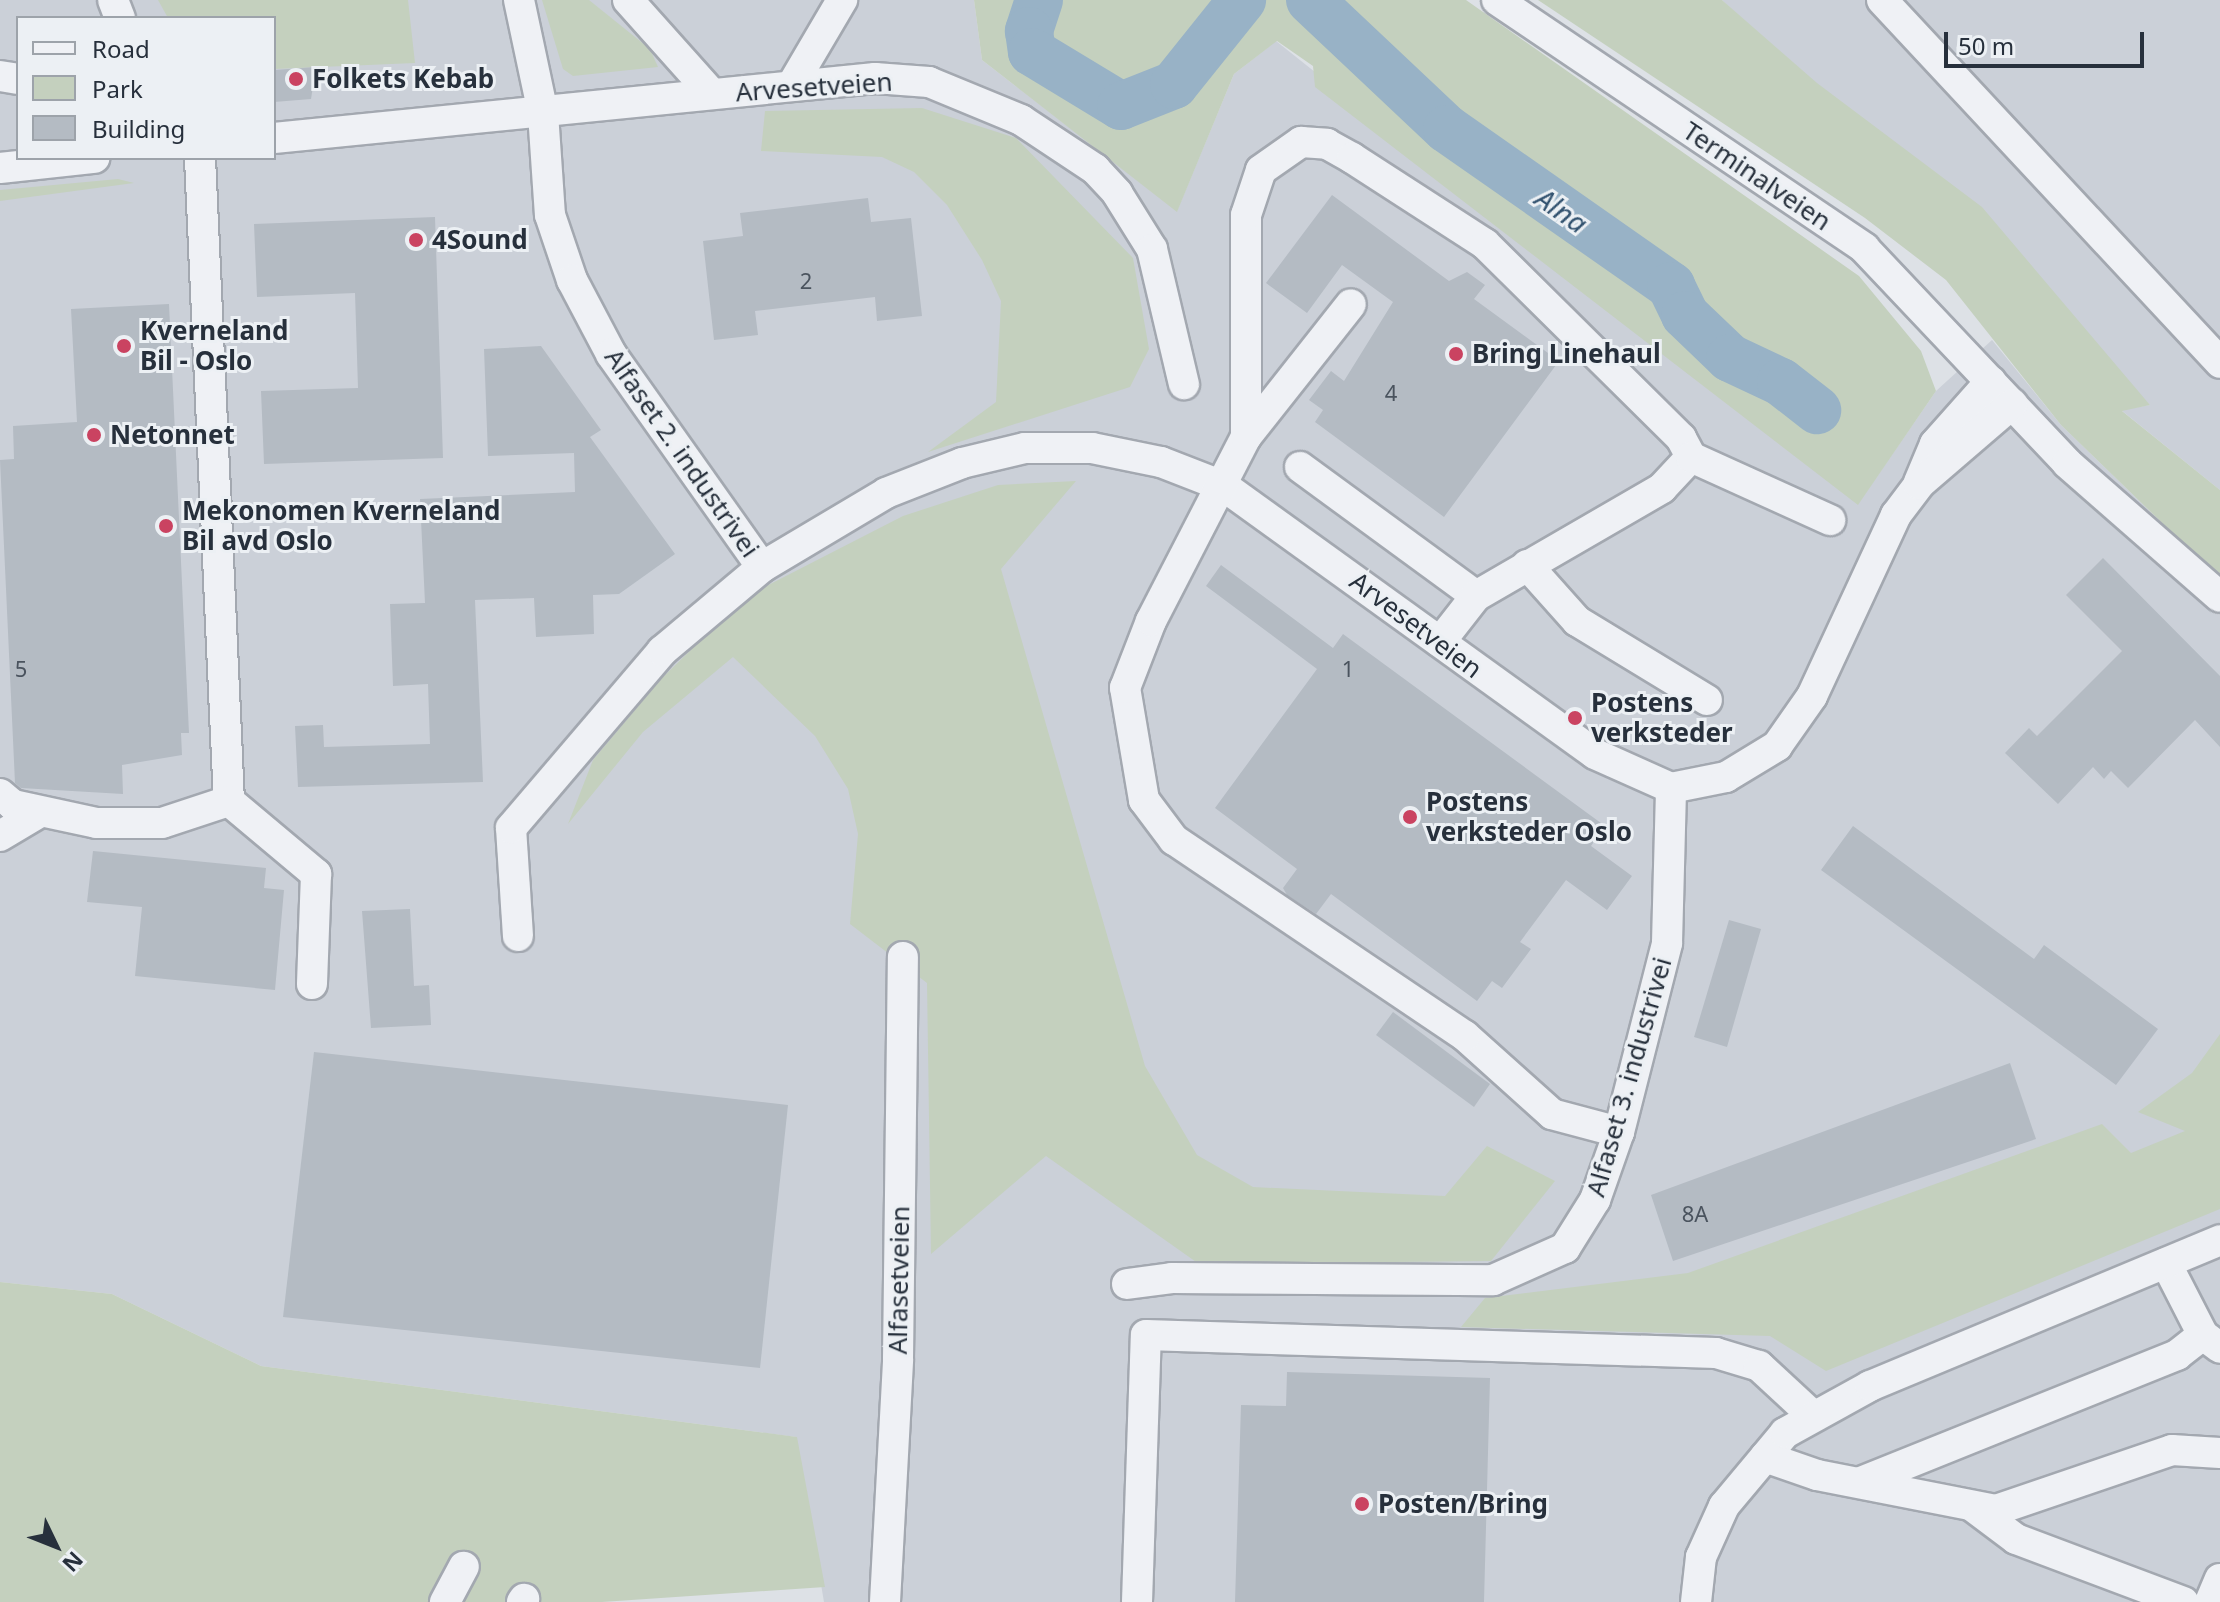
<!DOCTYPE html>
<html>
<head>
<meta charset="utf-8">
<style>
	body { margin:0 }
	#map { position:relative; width:2220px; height:1602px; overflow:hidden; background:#dde1e6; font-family:"Noto Sans",sans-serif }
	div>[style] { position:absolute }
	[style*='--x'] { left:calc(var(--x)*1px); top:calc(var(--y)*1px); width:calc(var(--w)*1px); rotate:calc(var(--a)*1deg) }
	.built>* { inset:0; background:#cbd0d8 }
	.green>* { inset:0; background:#c4d0be }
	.river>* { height:48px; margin:-24px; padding:0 24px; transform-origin:24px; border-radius:24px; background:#98b2c6 }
	.building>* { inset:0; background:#b4bbc3 }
	.roads { filter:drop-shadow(2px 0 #a3a8b0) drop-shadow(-2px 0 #a3a8b0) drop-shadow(0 2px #a3a8b0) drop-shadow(0 -2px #a3a8b0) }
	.minor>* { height:30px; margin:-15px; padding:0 15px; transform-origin:15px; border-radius:15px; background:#eff1f5 }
	.dots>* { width:22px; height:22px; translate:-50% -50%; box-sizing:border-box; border:4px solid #ecf0f4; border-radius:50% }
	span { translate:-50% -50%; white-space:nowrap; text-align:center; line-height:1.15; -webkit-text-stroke:6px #ecf0f4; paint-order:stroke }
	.number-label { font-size:22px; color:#4a535e }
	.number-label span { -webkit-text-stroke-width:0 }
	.poi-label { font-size:26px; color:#27303c; font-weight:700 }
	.left { translate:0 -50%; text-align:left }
	.street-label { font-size:26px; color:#27303c }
	.water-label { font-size:28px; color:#32526f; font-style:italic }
	.legend { position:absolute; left:16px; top:16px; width:260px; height:144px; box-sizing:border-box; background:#ecf0f4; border:2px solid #9da3aa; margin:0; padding:10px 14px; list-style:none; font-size:24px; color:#27303c }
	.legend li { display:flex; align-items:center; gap:16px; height:40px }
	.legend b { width:40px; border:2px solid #9da3aa }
	.north { position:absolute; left:16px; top:1506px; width:80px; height:80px; -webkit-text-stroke:6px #ecf0f4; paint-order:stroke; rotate:133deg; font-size:22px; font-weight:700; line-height:32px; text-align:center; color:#27303c }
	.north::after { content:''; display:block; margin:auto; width:28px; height:36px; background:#27303c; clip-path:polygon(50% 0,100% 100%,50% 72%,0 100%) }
	.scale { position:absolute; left:1944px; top:32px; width:200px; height:36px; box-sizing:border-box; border:4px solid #27303c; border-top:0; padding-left:10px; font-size:24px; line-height:28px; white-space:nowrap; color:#27303c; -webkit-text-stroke:6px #ecf0f4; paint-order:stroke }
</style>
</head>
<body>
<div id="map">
	<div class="built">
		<div style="clip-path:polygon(evenodd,0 0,974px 0,982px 60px,1177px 211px,1234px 74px,1276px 41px,1858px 504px,1936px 391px,1992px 340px,2061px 425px,2220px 579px,2220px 1602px,824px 1602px,796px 1437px,261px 1366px,112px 1294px,0 1282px,0 0,18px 18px,274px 18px,274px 158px,18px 158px,18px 18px)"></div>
		<div style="clip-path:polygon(1722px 0,2220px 0,2220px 490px,2121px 410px,2150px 405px)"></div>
	</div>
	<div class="green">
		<div style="clip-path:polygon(158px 0,408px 0,415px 63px,274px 69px,274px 18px,168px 18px)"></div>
		<div style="clip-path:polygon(542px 0,589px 0,650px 49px,658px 67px,573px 76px,563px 69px)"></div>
		<div style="clip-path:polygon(974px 0,1466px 0,1859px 276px,1921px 351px,1936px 391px,1858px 505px,1315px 87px,1313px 66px,1277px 41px,1234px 74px,1177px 212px,982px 60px)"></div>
		<div style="clip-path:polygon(1538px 0,1722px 0,1817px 83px,1982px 207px,2150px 405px,2122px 411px,2220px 490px,2220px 579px,2061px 425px,1946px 280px,1865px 218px)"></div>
		<div style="clip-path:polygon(922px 108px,1016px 138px,1133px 258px,1149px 349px,1130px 387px,928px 452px,996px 402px,1001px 301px,982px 260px,947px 205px,914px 172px,882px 157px,761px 151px,765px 111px)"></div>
		<div style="clip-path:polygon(118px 179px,134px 183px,0 201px,0 190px)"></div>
		<div style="clip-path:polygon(1076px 481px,1001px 569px,1145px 1066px,1197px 1155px,1253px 1187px,1445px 1196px,1487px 1146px,1555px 1181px,1491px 1261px,1199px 1264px,1046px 1156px,931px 1254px,927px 983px,850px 924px,858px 834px,848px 789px,815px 736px,733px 657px,643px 732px,568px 824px,593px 760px,660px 680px,745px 597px,903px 516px,998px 485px)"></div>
		<div style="clip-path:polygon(2220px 1034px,2220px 1209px,1826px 1371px,1770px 1336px,1461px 1327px,1485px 1298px,1688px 1273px,2102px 1124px,2131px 1153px,2185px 1131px,2138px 1112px,2192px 1073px)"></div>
		<div style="clip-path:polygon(0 1282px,112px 1294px,261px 1366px,797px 1437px,825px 1587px,602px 1602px,0 1602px)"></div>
	</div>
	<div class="river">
		<div style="--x:1039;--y:0;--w:33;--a:108"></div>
		<div style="--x:1029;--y:31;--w:21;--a:82"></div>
		<div style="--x:1032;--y:52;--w:104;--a:31.2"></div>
		<div style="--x:1121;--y:106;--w:57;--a:-21.6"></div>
		<div style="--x:1174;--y:85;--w:109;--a:-51.3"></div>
		<div style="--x:1310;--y:0;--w:188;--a:43.3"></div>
		<div style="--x:1447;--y:129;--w:274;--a:35"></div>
		<div style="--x:1671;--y:286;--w:32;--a:64"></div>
		<div style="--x:1685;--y:315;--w:62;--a:43.7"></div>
		<div style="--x:1730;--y:358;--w:56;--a:25.2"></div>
		<div style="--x:1781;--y:382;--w:46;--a:37.9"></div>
	</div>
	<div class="building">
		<div style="clip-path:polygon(316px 67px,311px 99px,274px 102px,274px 70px)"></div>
		<div style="clip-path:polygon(1332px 195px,1449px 281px,1467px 272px,1485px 285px,1474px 299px,1559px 361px,1444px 517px,1315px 422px,1323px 410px,1309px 400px,1331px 371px,1344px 381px,1393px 302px,1342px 265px,1307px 313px,1266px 283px)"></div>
		<div style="clip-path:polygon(868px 198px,871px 222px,911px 218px,922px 316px,877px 321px,875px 297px,755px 311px,758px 335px,714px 340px,703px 241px,743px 236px,740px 213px)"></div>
		<div style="clip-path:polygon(435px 217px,443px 458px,264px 464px,261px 391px,358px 388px,355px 293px,257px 297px,254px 224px)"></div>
		<div style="clip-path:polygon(169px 304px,189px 733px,181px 733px,182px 755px,122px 765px,123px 794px,21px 788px,15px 783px,0 460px,14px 459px,13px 426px,77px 422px,71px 309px)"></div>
		<div style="clip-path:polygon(541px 346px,601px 430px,590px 437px,675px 554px,619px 594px,593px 595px,594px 634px,536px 637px,534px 598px,475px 600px,483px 782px,298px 787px,295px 726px,323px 725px,324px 747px,430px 744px,428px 684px,393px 686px,390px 604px,425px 603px,420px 499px,575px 492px,574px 453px,488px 456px,484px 349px)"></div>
		<div style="clip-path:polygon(2103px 558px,2220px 676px,2220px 747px,2195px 720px,2128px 788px,2111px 771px,2104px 779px,2093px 767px,2058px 804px,2005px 753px,2029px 728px,2037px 736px,2122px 651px,2066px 595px)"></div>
		<div style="clip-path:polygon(1221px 565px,1333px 648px,1343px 634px,1605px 826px,1591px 846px,1632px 876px,1607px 910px,1566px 880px,1520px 942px,1531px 949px,1502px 988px,1492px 981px,1477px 1001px,1331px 894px,1316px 914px,1287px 895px,1283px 888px,1297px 869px,1215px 808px,1317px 669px,1206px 586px)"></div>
		<div style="clip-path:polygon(1853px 826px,2034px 959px,2044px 945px,2158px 1029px,2116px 1085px,1821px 870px)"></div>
		<div style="clip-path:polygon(93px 851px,266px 868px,264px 888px,284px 890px,275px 990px,135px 976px,142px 907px,87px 902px)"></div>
		<div style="clip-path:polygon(410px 909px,414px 986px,429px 985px,431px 1025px,371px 1028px,362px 911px)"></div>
		<div style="clip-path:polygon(1729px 920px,1761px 929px,1727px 1047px,1694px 1037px)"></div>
		<div style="clip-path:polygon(1393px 1012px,1490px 1084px,1474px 1107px,1376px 1035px)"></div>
		<div style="clip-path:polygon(314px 1052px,788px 1105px,760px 1368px,283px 1317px)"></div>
		<div style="clip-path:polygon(2010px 1063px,2036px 1139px,1673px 1261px,1651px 1195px)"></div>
		<div style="clip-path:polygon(1287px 1372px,1490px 1378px,1484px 1602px,1235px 1602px,1241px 1405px,1286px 1406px)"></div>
	</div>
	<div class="roads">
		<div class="minor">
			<div style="--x:113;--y:0;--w:19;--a:69"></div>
			<div style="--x:519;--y:0;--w:116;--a:78"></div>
			<div style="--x:543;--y:113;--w:102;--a:86.1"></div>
			<div style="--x:550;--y:215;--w:69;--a:71.3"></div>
			<div style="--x:572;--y:280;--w:84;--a:62.2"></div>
			<div style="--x:611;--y:354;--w:261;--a:54.7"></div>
			<div style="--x:628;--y:0;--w:126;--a:48.2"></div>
			<div style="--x:1497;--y:0;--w:443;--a:34"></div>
			<div style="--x:1864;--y:248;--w:296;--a:46.6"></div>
			<div style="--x:2067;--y:463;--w:203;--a:41.2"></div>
			<div style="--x:1882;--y:0;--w:496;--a:47"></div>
			<div style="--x:0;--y:76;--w:18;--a:9"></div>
			<div style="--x:792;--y:85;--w:99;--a:-59.5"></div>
			<div style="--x:274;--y:138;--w:604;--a:-5.7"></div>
			<div style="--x:875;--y:78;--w:54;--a:4.2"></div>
			<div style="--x:929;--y:82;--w:100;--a:22.4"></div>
			<div style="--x:1021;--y:120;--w:89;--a:33.5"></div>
			<div style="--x:1095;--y:169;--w:33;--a:47"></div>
			<div style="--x:1117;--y:193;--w:66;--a:58"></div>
			<div style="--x:1152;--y:249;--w:139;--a:76.7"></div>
			<div style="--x:200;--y:158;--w:644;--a:87.42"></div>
			<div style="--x:229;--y:801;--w:114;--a:40"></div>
			<div style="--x:316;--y:874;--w:110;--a:92.1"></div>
			<div style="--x:0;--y:168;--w:95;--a:-6.1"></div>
			<div style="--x:1246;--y:437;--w:169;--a:-51.7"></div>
			<div style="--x:1300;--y:467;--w:218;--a:36.2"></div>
			<div style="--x:1919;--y:482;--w:41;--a:-67.2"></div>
			<div style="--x:1935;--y:444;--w:84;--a:-48.4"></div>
			<div style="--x:1527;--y:565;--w:75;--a:48.2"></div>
			<div style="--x:1577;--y:621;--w:152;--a:31.3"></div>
			<div style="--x:1440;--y:642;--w:58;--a:-52"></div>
			<div style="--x:1476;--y:596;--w:215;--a:-30.1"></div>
			<div style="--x:1662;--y:488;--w:42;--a:-46.9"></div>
			<div style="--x:0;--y:794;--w:17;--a:40"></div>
			<div style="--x:13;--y:805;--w:85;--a:12.2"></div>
			<div style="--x:96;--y:823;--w:66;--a:0"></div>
			<div style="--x:162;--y:823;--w:71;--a:-18.2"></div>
			<div style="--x:0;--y:836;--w:47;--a:-31"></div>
			<div style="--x:518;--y:936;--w:108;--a:-93.7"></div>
			<div style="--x:511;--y:828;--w:233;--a:-49.5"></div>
			<div style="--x:662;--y:651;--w:131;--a:-40"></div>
			<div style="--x:762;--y:567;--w:144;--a:-30.8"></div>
			<div style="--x:886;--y:493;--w:82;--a:-21.5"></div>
			<div style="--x:962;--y:463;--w:65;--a:-13.4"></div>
			<div style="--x:1025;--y:448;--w:67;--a:0"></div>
			<div style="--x:1092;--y:448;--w:70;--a:11.5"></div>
			<div style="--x:1161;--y:462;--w:69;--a:21.3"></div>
			<div style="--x:1225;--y:487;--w:456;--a:35.8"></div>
			<div style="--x:1595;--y:754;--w:83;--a:24.1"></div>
			<div style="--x:1671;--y:788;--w:56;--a:-11.3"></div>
			<div style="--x:1726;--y:777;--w:60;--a:-31.3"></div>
			<div style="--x:1777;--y:746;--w:61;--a:-55"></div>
			<div style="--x:1812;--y:696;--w:200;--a:-65.1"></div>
			<div style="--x:1896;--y:515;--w:39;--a:-53"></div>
			<div style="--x:1919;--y:484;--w:123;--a:-40.7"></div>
			<div style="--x:1619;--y:1132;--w:69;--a:-165"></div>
			<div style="--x:1552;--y:1114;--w:117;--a:-138.1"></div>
			<div style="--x:1465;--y:1036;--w:351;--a:-146"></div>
			<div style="--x:1174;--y:840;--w:50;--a:-126.9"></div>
			<div style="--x:1144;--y:800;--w:114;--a:-99.6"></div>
			<div style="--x:1125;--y:688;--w:72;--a:-68.8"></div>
			<div style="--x:1151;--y:621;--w:207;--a:-62.7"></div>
			<div style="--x:1246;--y:437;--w:222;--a:-90"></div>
			<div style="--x:1246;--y:215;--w:47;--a:-71.6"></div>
			<div style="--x:1261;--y:170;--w:49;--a:-35"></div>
			<div style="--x:1301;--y:142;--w:26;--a:4"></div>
			<div style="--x:1327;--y:144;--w:29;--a:29"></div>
			<div style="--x:1352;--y:158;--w:158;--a:32.9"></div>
			<div style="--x:1485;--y:244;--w:276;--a:44.7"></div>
			<div style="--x:1681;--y:438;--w:21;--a:62"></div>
			<div style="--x:1691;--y:457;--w:153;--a:24.4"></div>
			<div style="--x:2166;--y:1263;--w:81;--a:62.8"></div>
			<div style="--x:2203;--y:1335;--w:21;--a:37"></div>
			<div style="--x:1127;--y:1284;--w:45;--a:-7.6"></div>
			<div style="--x:1172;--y:1278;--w:321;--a:0.4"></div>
			<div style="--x:1493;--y:1280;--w:79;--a:-24"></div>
			<div style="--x:1565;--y:1248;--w:57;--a:-58"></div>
			<div style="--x:1595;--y:1200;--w:72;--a:-70.6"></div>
			<div style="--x:1619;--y:1132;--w:195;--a:-75.7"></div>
			<div style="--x:1667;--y:943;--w:155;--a:-88.5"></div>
			<div style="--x:1765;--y:1457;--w:55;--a:19.1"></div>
			<div style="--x:1817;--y:1475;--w:182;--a:11.1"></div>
			<div style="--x:1996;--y:1510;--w:186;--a:-18.8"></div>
			<div style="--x:2172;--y:1450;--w:48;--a:3.6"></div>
			<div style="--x:1861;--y:1482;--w:341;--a:-21.9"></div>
			<div style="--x:2177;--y:1355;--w:33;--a:-38"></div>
			<div style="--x:1972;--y:1506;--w:55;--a:36.9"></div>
			<div style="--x:2016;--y:1539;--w:179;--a:20.6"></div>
			<div style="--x:445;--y:1602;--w:40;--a:-62"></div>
			<div style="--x:522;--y:1602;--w:4;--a:-56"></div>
			<div style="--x:885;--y:1602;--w:243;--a:-86.9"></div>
			<div style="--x:898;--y:1359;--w:402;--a:-89.3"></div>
			<div style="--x:1137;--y:1602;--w:267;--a:-88.1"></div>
			<div style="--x:1146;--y:1335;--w:570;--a:1.81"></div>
			<div style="--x:1716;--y:1353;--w:45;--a:16.8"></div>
			<div style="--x:1759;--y:1366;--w:72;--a:42.8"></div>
			<div style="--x:1696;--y:1602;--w:45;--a:-83.7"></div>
			<div style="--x:1701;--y:1557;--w:56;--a:-65.7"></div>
			<div style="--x:1724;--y:1506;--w:95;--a:-50.1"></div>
			<div style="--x:1785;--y:1433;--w:97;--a:-28.9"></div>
			<div style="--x:1870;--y:1386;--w:379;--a:-22.6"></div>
			<div style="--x:2210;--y:1602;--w:25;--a:-67"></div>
		</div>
	</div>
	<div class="dots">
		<div style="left:296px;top:79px;background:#ca4361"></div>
		<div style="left:416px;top:240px;background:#ca4361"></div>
		<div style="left:124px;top:346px;background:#ca4361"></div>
		<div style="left:1456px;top:354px;background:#ca4361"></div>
		<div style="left:94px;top:435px;background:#ca4361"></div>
		<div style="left:166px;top:526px;background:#ca4361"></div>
		<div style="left:1575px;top:718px;background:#ca4361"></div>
		<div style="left:1410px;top:817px;background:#ca4361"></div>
		<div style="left:1362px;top:1504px;background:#ca4361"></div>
	</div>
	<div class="number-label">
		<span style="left:806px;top:281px">2</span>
		<span style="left:1391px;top:393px">4</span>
		<span style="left:21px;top:669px">5</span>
		<span style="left:1348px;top:669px">1</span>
		<span style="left:1695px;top:1214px">8A</span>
	</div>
	<div class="poi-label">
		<span class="left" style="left:312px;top:79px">Folkets Kebab</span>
		<span class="left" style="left:432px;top:240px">4Sound</span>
		<span class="left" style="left:140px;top:346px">Kverneland<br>Bil - Oslo</span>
		<span class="left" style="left:1472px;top:354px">Bring Linehaul</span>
		<span class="left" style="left:110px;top:435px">Netonnet</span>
		<span class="left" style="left:182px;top:526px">Mekonomen Kverneland<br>Bil avd Oslo</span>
		<span class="left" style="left:1591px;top:718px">Postens<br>verksteder</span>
		<span class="left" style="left:1426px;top:817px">Postens<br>verksteder Oslo</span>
		<span class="left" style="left:1378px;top:1504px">Posten/Bring</span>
	</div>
	<div class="street-label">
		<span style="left:814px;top:87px;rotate:-4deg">Arvesetveien</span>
		<span style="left:1757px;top:176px;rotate:34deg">Terminalveien</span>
		<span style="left:682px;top:453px;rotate:55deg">Alfaset 2. industrivei</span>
		<span style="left:1416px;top:625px;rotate:37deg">Arvesetveien</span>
		<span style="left:1629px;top:1077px;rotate:-74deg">Alfaset 3. industrivei</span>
		<span style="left:899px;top:1280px;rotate:-89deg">Alfasetveien</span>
	</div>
	<div class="water-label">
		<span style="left:1562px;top:210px;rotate:35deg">Alna</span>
	</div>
	<ul class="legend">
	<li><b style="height:10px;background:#eff1f5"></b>Road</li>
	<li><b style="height:22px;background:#c4d0be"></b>Park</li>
	<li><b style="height:22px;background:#b4bbc3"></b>Building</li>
	</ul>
	<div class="north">N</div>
	<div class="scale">50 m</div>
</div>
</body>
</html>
